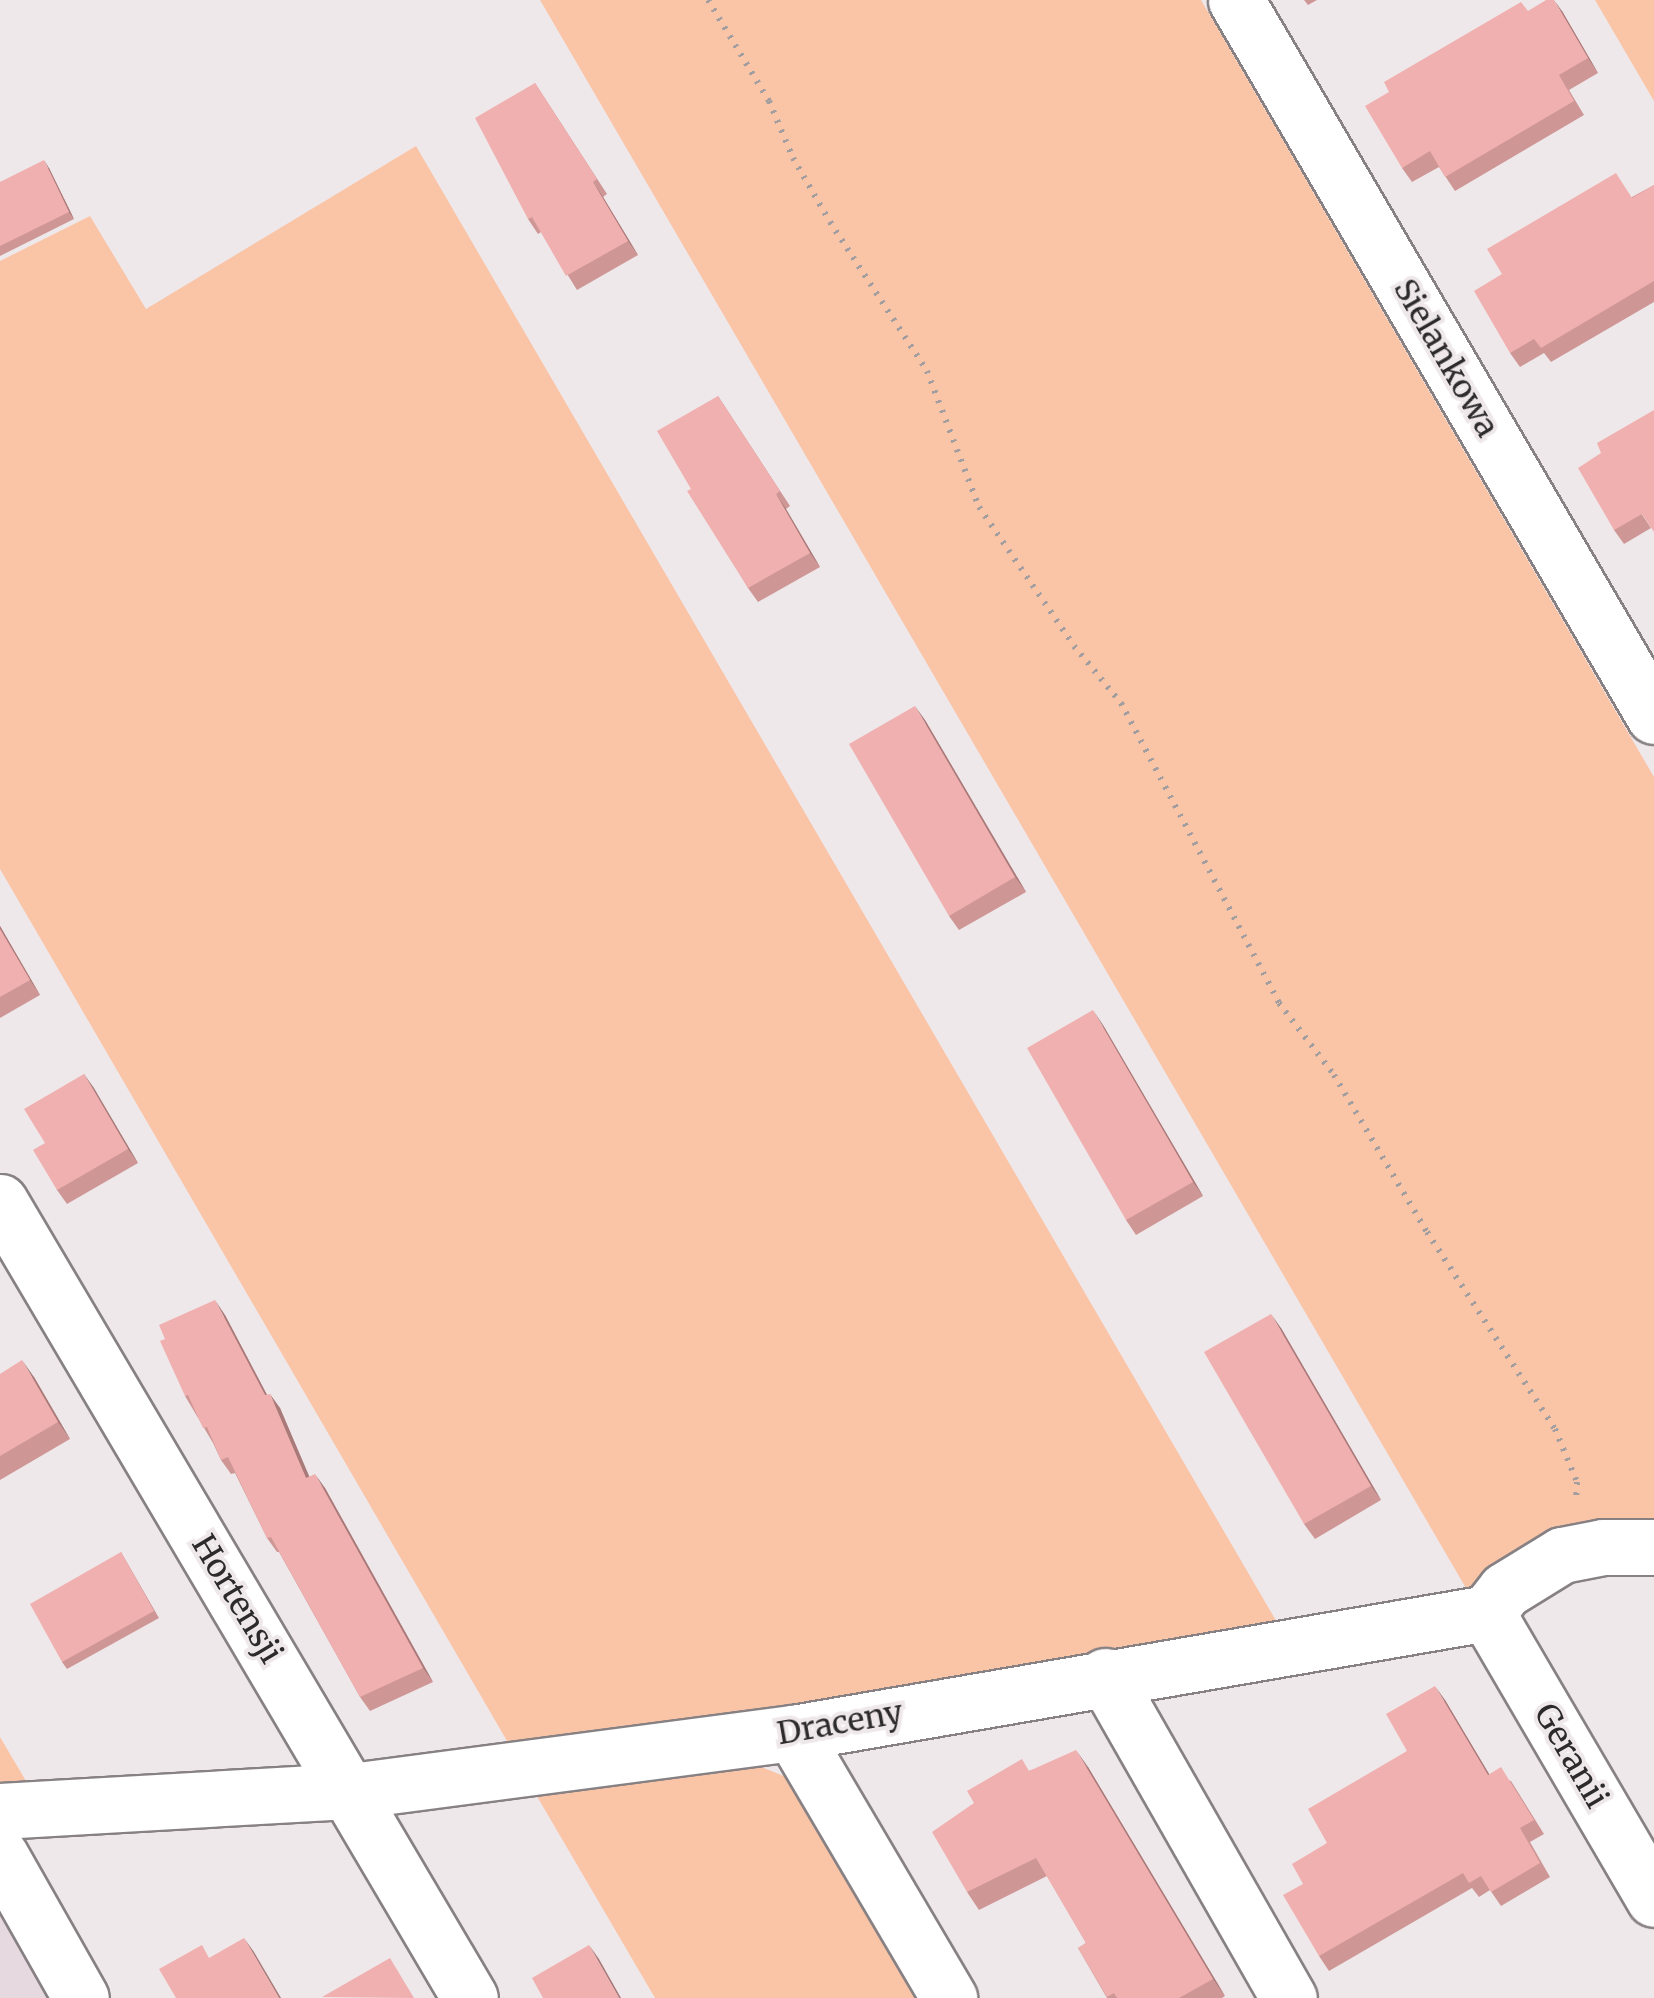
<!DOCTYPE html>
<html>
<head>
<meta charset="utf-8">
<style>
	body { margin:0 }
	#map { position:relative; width:1654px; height:1998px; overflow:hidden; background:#efe8eb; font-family:Merriweather,serif }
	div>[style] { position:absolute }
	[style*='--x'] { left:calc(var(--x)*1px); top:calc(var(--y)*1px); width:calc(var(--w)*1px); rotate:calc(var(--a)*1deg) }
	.built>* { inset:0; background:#e7d9e0 }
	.green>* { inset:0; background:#fac5a7 }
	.path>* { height:6px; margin-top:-3px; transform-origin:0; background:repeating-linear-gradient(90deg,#a29d9f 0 2.5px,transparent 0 10.5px) }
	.roads { filter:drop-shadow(2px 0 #878184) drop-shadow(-2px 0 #878184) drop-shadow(0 2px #878184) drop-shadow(0 -2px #878184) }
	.minor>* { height:55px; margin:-27.5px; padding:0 27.5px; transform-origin:27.5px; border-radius:27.5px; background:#fff }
	.wall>* { inset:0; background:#ce9796 }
	.shaded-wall>* { inset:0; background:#a87b7a }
	.building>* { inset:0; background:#f0b0af }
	span { translate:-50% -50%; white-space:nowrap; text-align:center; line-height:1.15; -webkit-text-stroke:8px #efe8eb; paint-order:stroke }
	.street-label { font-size:32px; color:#2c2a2b }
</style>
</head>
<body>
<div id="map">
	<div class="built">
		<div style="clip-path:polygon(55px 1906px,108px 1998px,0 1998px,0 1908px)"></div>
	</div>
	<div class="green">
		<div style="clip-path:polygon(540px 0,1201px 0,1654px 777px,1654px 1530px,1554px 1527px,1470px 1595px)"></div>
		<div style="clip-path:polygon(1595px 0,1654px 0,1654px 101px)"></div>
		<div style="clip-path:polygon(416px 146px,1278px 1624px,514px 1753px,0 869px,0 261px,90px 216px,146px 309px)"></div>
		<div style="clip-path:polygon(0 1737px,29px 1786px,0 1788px)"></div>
		<div style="clip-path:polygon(751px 1763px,814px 1788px,936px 1998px,655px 1998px,535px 1793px)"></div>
	</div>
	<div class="path">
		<div style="--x:708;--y:0;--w:118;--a:58.9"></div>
		<div style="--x:769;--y:101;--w:62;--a:67.2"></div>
		<div style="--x:793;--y:158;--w:74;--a:60"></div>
		<div style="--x:830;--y:222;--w:178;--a:56.9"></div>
		<div style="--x:927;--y:371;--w:146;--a:69.1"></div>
		<div style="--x:979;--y:507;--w:168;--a:55.6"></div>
		<div style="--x:1074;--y:646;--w:74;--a:50.5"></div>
		<div style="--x:1121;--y:703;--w:339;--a:62.2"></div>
		<div style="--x:1279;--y:1003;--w:91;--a:52.6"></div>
		<div style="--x:1334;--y:1075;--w:182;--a:59.4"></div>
		<div style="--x:1427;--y:1232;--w:235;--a:57"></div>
		<div style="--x:1555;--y:1429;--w:57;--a:67.5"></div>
		<div style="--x:1577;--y:1482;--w:18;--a:93"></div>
	</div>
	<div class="roads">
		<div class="minor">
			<div style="--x:1236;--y:0;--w:829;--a:59.72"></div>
			<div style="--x:0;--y:1202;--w:924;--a:59.44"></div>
			<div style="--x:1487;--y:1613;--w:331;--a:59.7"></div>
			<div style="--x:1105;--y:1676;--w:371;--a:60.3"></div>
			<div style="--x:793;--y:1733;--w:308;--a:59.5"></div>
			<div style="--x:0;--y:1811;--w:353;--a:-3.3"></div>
			<div style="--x:352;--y:1791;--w:445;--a:-7.5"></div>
			<div style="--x:793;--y:1733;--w:704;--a:-9.81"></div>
			<div style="--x:1487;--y:1613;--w:29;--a:-52"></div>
			<div style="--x:1505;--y:1590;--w:67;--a:-31.6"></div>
			<div style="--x:1562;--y:1555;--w:42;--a:-11"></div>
			<div style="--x:1603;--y:1547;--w:51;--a:0"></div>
			<div style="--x:0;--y:1855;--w:164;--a:60.5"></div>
		</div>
	</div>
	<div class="wall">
		<div style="clip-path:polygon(1304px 0,1317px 0,1308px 5px)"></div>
		<div style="clip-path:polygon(1528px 11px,1562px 11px,1598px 73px,1569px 90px,1584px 115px,1455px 191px,1439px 167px,1412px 182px,1402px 168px)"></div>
		<div style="clip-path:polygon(535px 83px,607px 194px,603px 197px,638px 255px,577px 290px,541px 232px,538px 234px,528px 219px)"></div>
		<div style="clip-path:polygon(49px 168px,74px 219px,0 256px,0 182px)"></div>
		<div style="clip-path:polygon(1654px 185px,1654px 302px,1551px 362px,1544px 353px,1520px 367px,1510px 353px,1632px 197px)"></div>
		<div style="clip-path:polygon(718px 396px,790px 506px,786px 509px,820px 567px,758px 602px,748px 588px,691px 489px)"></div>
		<div style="clip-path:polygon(1601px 453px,1651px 528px,1624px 544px,1614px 530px)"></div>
		<div style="clip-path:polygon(925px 720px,1026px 892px,959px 930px,949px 916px)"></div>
		<div style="clip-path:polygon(0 926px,40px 995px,0 1018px)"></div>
		<div style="clip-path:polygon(1103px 1025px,1203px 1196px,1136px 1235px,1126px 1220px)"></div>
		<div style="clip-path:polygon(84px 1074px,138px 1163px,67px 1204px,57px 1190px,45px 1143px)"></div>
		<div style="clip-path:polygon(225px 1315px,267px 1395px,280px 1408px,309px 1477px,325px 1488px,433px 1682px,370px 1711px,360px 1697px,279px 1552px,277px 1552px,267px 1538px,235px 1473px,231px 1474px,221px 1460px,213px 1443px,185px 1396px)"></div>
		<div style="clip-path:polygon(1281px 1328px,1381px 1500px,1315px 1539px,1304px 1524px)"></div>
		<div style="clip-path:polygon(0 1374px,34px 1377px,70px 1439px,0 1480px)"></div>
		<div style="clip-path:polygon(121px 1552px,159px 1618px,67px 1669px,62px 1662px)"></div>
		<div style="clip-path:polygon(1445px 1700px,1489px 1774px,1511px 1781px,1544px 1834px,1530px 1842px,1550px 1877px,1501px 1906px,1490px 1890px,1479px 1897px,1472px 1888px,1329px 1971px,1319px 1956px,1303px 1884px,1327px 1843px,1407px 1751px)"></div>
		<div style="clip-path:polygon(1088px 1767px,1225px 1996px,1222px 1998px,1107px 1998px,1078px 1948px,1086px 1943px,1047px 1876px,979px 1910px,967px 1892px,1030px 1770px)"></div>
	</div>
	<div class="shaded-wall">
		<div style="clip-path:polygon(1554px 0,1562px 11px,1598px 73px,1588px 58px)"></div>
		<div style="clip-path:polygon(44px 160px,49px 168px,74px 219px,69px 212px)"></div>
		<div style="clip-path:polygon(593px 182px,603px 197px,638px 255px,628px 241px)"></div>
		<div style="clip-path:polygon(776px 494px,786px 509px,820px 567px,810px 553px)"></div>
		<div style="clip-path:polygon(915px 706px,925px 720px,1026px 892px,1015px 877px)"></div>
		<div style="clip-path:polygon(0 926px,40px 995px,30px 980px,0 929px)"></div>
		<div style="clip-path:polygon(1093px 1010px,1103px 1025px,1203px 1196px,1193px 1182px)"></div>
		<div style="clip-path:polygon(84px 1074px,94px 1088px,138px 1163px,128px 1149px)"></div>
		<div style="clip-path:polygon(215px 1300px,225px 1315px,275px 1410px,265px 1395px)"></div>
		<div style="clip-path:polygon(1271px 1314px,1281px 1328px,1381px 1500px,1371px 1486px)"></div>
		<div style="clip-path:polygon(22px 1360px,34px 1377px,70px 1439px,58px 1422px)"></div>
		<div style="clip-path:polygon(270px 1394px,280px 1408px,316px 1492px,306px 1478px)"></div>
		<div style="clip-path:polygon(315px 1474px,325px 1488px,433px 1682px,423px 1668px)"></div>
		<div style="clip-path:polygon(1435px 1686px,1445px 1700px,1498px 1789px,1488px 1775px)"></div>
		<div style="clip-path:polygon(1076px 1750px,1088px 1767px,1225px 1996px,1213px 1979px)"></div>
		<div style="clip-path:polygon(244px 1938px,254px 1952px,281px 1998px,279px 1998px)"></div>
		<div style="clip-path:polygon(589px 1945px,599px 1959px,621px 1998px,619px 1998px)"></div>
	</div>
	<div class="building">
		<div style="clip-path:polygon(1546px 0,1554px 0,1588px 58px,1559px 75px,1574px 101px,1445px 177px,1430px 151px,1402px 168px,1365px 106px,1389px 92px,1384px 82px,1521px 2px,1528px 11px)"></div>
		<div style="clip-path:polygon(535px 83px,597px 179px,593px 182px,628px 241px,566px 276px,532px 217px,528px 219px,475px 118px)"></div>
		<div style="clip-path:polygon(44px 160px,69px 212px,0 246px,0 182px)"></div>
		<div style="clip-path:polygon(1616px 173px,1632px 198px,1654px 185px,1654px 281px,1541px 348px,1534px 339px,1510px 353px,1474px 291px,1502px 274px,1487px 249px)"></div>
		<div style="clip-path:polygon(718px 396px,780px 491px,776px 494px,810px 553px,748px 588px,687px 491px,691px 489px,657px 431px)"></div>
		<div style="clip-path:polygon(1654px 410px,1654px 532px,1642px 514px,1614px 530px,1578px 468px,1601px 453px,1597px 443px)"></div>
		<div style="clip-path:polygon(915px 706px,1015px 877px,949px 916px,849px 744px)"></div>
		<div style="clip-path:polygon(0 929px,30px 980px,0 997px)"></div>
		<div style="clip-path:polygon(1093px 1010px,1193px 1182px,1126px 1220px,1027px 1048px)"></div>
		<div style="clip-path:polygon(84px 1074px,128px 1149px,57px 1190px,33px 1150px,45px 1143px,24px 1109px)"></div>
		<div style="clip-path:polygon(215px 1300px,265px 1395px,270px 1394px,306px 1478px,315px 1474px,423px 1668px,360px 1697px,271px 1537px,267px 1538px,228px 1457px,221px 1460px,207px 1427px,203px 1428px,188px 1395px,185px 1396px,160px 1341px,165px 1339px,159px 1325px)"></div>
		<div style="clip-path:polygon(1271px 1314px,1371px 1486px,1304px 1524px,1204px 1352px)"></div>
		<div style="clip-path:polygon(22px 1360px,58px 1422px,0 1456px,0 1374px)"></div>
		<div style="clip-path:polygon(121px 1552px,154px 1611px,62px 1662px,30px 1604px)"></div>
		<div style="clip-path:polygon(1435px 1686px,1488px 1775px,1501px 1767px,1534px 1820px,1520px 1828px,1540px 1863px,1491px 1892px,1481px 1876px,1469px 1883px,1463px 1873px,1319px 1956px,1283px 1895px,1303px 1884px,1292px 1864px,1327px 1843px,1308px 1809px,1407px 1751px,1386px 1714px)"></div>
		<div style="clip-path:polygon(1076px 1750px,1213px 1979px,1179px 1998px,1117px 1998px,1114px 1993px,1107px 1997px,1078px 1948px,1086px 1943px,1036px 1858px,967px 1892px,932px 1832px,974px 1803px,967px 1791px,1022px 1759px,1029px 1771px)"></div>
		<div style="clip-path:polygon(244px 1938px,279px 1998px,176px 1998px,159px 1969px,202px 1945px,209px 1958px)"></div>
		<div style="clip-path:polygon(589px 1945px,619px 1998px,543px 1998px,532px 1978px)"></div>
		<div style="clip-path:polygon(390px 1958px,414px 1998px,322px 1997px)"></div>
	</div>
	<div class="street-label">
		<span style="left:1446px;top:358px;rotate:60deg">Sielankowa</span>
		<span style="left:237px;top:1599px;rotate:59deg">Hortensji</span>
		<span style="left:840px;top:1723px;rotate:-10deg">Draceny</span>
		<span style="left:1571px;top:1756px;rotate:60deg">Geranii</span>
	</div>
</div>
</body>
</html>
